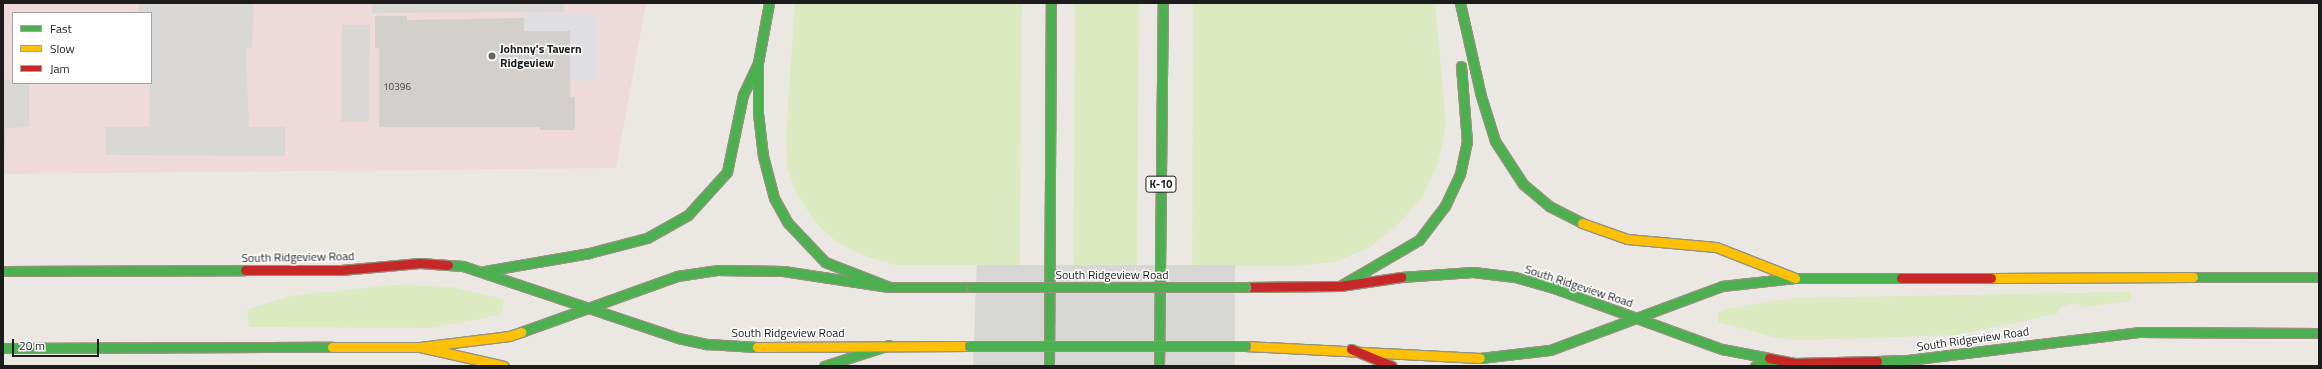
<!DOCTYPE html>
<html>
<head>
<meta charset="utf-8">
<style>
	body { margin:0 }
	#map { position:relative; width:2322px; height:369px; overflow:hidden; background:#ebe8e4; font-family:"Titillium Web",sans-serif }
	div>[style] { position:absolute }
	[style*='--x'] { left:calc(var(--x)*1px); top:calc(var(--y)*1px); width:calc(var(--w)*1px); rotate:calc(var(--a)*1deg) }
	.commercial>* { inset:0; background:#eedada }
	.religious>* { inset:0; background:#d9d8d6 }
	.grass>* { inset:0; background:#dce9c1 }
	.plaza>* { inset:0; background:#dfdfe3 }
	.pier>* { inset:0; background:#d7d7d5 }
	.building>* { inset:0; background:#d3cfcd }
	.roads { filter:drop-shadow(1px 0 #95937c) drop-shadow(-1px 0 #95937c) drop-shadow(0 1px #95937c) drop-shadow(0 -1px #95937c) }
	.fast>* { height:9px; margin:-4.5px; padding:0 4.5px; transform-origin:4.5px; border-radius:4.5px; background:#4caf50 }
	.slow>* { height:9px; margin:-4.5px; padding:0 4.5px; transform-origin:4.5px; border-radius:4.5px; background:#ffc107 }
	.jam>* { height:9px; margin:-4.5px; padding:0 4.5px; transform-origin:4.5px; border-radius:4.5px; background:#c62828 }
	.bridges { filter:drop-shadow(1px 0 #95937c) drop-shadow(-1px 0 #95937c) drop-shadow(0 1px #95937c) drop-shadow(0 -1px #95937c) }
	.fast-bridge>* { height:9px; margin:-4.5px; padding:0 4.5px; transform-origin:4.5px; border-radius:4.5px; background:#4caf50 }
	.dots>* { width:11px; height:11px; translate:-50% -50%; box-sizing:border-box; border:2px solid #fff; border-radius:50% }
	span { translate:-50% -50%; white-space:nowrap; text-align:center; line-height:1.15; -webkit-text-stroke:3px #fff; paint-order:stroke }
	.number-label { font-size:10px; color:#4a4948 }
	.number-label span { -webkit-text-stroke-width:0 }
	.shield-label span { padding:1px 3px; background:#fff; border:1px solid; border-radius:3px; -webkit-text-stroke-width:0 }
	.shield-label { font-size:11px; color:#1c1c1c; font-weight:700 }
	.poi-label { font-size:12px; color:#1c1c1c; font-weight:700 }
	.left { translate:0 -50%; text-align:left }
	.street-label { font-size:12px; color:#1c1c1c }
	.frame { position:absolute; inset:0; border:4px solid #1c1c1c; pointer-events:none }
	.legend { position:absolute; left:12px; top:12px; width:140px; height:72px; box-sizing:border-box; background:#fff; border:1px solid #a4a4a4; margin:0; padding:5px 7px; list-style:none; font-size:12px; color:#1c1c1c }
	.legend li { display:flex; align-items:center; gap:8px; height:20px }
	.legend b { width:20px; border:1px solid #a4a4a4 }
	.scale { position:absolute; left:12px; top:339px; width:87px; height:18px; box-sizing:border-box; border:2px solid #1c1c1c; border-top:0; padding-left:5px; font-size:12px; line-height:14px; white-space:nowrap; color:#1c1c1c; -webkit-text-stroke:3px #fff; paint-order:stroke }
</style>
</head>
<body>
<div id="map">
	<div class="commercial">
		<div style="clip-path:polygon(evenodd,3px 3px,646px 3px,616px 168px,3px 174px,3px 3px,13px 13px,151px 13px,151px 83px,13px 83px,13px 13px)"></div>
	</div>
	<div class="religious">
		<div style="clip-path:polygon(139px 3px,254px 3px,252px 47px,246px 49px,249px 127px,285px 127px,285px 156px,106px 155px,106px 127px,149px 127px,151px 13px,138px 13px)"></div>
		<div style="clip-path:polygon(372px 3px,564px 3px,564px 12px,372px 13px)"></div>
		<div style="clip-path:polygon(342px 25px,370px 25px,369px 122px,341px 122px)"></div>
		<div style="clip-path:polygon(3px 79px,29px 83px,29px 127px,6px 128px,4px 156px)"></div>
	</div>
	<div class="grass">
		<div style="clip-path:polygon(795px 3px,1022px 3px,1019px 366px,973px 366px,977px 265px,896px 265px,862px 255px,838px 243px,816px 223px,796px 193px,787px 166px,786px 135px)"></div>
		<div style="clip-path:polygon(1075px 3px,1139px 3px,1136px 366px,1073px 366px)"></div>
		<div style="clip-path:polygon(1193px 3px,1435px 3px,1446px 125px,1438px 163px,1422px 198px,1398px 224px,1369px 248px,1334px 262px,1295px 266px,1235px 266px,1235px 366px,1192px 366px)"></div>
		<div style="clip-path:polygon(396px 285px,451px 287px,504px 299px,501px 315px,431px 328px,249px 327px,247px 309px,291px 296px)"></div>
		<div style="clip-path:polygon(2131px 292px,2131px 301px,2083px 307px,2075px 303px,2062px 306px,2057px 314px,1956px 335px,1803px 340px,1773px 337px,1718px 322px,1718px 312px,1730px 308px,1792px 298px)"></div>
	</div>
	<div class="plaza">
		<div style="clip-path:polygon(524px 12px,596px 15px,596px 81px,570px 80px,570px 31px,524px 31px)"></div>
	</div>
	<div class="pier">
		<div style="clip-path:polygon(977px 265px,1235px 265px,1235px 366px,973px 366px)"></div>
	</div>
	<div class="building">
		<div style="clip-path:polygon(375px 16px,407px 16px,407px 20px,524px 18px,524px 31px,570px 31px,570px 97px,575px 97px,575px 130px,540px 130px,540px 127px,379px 127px,379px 48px,375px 48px)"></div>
	</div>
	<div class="roads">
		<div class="fast">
			<div style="--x:769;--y:3;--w:61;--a:100.4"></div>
			<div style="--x:758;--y:63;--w:50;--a:90"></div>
			<div style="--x:758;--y:113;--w:43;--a:83.4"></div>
			<div style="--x:763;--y:156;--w:43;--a:75.3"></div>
			<div style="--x:774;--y:198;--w:29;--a:61"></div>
			<div style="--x:788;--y:223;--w:54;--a:46.5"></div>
			<div style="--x:825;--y:262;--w:69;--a:21.3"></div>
			<div style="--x:1460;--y:3;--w:95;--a:77.3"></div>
			<div style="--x:1481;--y:96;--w:47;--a:72.7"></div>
			<div style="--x:1495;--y:141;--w:51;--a:56.9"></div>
			<div style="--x:1523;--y:184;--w:34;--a:40"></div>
			<div style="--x:1549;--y:206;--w:37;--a:27"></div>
			<div style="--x:448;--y:265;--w:15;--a:4"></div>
			<div style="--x:463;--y:266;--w:227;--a:18.5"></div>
			<div style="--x:678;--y:338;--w:30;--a:12"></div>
			<div style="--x:707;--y:344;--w:50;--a:3.4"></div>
			<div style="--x:3;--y:271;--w:242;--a:-0.2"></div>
			<div style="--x:485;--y:271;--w:106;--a:-9.8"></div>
			<div style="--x:589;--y:253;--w:60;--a:-14.5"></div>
			<div style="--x:647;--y:238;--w:47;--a:-29.3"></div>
			<div style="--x:688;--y:215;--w:58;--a:-47.8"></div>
			<div style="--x:727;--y:172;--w:79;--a:-78.3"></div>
			<div style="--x:743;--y:95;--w:35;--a:-65"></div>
			<div style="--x:1401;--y:277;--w:72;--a:-4"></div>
			<div style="--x:1473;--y:272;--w:42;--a:6.8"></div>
			<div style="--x:1515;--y:277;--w:41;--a:15.8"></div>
			<div style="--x:1554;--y:288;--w:179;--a:20"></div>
			<div style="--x:1722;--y:349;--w:48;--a:10.8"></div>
			<div style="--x:2193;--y:277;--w:126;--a:0"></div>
			<div style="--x:1340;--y:286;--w:91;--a:-30.2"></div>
			<div style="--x:1419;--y:240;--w:43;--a:-52.6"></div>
			<div style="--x:1445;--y:206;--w:35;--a:-65"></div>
			<div style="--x:1460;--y:174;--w:33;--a:-78"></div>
			<div style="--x:1467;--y:142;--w:76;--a:-94.5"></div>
			<div style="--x:521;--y:332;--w:166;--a:-19.7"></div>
			<div style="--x:677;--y:276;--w:40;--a:-8.5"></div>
			<div style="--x:717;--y:270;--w:66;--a:0.9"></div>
			<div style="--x:783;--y:271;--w:107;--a:8.6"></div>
			<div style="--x:889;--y:287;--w:82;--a:0"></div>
			<div style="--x:3;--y:348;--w:329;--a:-0.2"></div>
			<div style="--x:1480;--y:358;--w:70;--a:-6.5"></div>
			<div style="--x:1550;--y:350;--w:184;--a:-20.4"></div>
			<div style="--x:1722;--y:286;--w:73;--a:-6.3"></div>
			<div style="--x:1795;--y:278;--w:106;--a:0"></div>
			<div style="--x:1877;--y:361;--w:31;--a:-2"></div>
			<div style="--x:1908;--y:360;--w:234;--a:-6.9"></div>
			<div style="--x:2140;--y:332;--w:179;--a:0.3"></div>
			<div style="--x:824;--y:366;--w:68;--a:-17.9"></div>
			<div style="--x:1049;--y:366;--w:363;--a:-89.7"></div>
			<div style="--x:1159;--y:366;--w:363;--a:-89.4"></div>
			<div style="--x:1755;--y:366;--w:40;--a:-4.3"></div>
		</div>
		<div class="slow">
			<div style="--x:1582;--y:223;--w:48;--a:19.6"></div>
			<div style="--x:1627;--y:239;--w:89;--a:5.1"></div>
			<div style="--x:1716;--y:247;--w:85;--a:21.4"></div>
			<div style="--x:1991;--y:278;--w:202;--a:-0.3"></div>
			<div style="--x:1245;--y:346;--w:235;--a:2.9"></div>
			<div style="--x:332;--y:347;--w:88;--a:0"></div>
			<div style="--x:420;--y:347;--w:90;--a:-7"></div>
			<div style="--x:509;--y:336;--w:13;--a:-18"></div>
			<div style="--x:420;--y:347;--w:86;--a:12.7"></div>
			<div style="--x:757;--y:347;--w:213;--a:-0.3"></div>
		</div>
		<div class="jam">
			<div style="--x:245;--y:270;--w:96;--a:0"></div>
			<div style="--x:341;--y:270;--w:79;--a:-5.1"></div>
			<div style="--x:420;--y:263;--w:28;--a:4"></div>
			<div style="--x:1901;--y:278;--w:90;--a:0"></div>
			<div style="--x:1245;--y:287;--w:95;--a:-0.6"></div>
			<div style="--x:1340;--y:286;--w:62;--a:-8.4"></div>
			<div style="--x:1351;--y:349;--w:44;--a:22.5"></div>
			<div style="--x:1769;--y:358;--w:26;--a:11"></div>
			<div style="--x:1795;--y:363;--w:82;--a:-1.4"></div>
		</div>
	</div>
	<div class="bridges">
		<div class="fast-bridge">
			<div style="--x:971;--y:287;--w:274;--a:0"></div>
			<div style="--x:970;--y:346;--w:275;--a:0"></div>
		</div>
	</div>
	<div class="dots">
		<div style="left:492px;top:56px;background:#646362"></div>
	</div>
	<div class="number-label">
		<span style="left:397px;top:87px">10396</span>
	</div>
	<div class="shield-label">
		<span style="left:1161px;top:184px">K-10</span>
	</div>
	<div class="poi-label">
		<span class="left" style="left:500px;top:56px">Johnny's Tavern<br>Ridgeview</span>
	</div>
	<div class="street-label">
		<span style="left:298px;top:257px;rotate:-1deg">South Ridgeview Road</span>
		<span style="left:1112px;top:275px">South Ridgeview Road</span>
		<span style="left:1579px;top:286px;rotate:18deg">South Ridgeview Road</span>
		<span style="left:788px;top:333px">South Ridgeview Road</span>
		<span style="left:1973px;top:339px;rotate:-8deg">South Ridgeview Road</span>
	</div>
	<div class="frame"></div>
	<ul class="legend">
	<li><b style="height:5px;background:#4caf50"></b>Fast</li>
	<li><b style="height:5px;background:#ffc107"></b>Slow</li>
	<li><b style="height:5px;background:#c62828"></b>Jam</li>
	</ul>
	<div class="scale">20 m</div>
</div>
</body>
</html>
